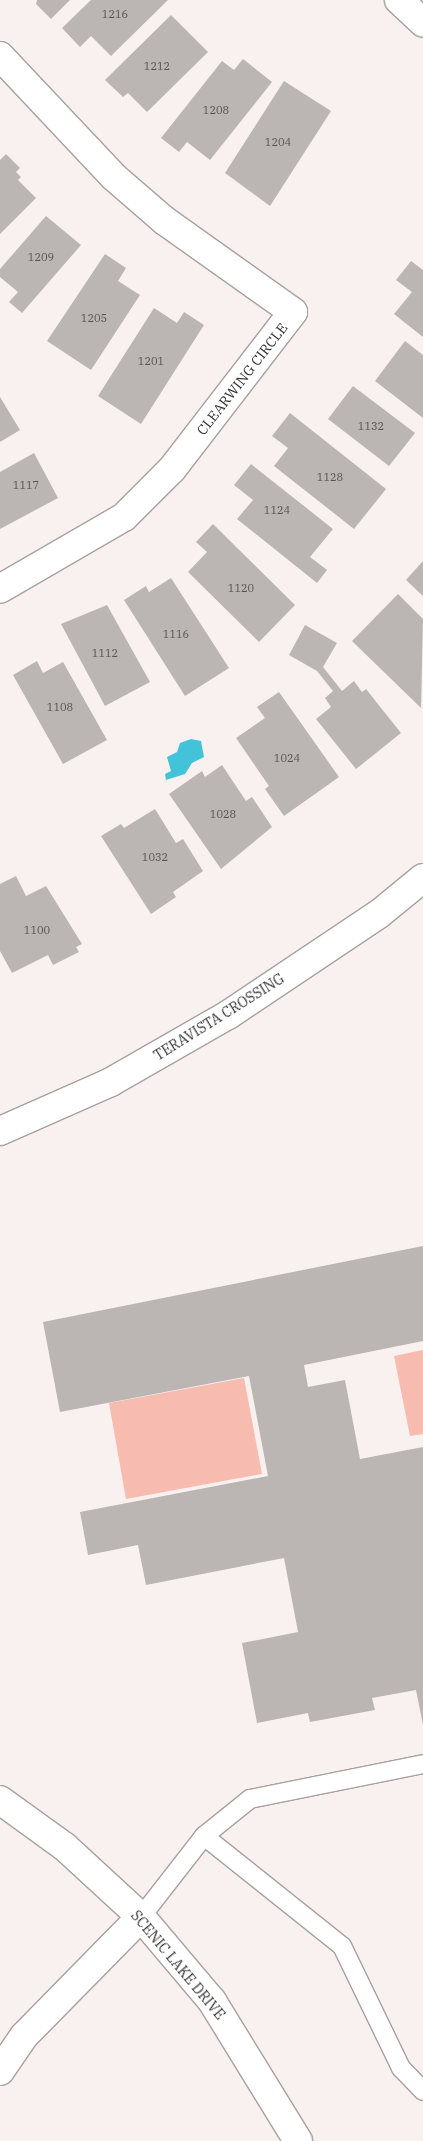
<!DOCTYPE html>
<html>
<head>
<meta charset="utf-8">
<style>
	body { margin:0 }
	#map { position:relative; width:423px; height:2141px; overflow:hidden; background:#f8f1ef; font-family:"IBM Plex Serif",serif }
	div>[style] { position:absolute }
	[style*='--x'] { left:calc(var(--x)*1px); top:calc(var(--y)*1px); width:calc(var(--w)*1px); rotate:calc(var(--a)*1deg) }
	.green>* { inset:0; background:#f7bcaf }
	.water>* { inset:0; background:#43c3d9 }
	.building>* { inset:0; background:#bbb5b3 }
	.roads { filter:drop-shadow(1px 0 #a8a1a0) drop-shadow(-1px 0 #a8a1a0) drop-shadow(0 1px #a8a1a0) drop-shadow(0 -1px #a8a1a0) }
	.service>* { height:18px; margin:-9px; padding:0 9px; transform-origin:9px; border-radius:9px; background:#fff }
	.minor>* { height:28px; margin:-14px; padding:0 14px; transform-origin:14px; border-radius:14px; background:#fff }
	.secondary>* { height:28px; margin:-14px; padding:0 14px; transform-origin:14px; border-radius:14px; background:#fff }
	span { translate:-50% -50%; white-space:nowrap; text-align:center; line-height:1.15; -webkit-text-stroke:5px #fff; paint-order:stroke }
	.number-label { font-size:11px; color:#565252 }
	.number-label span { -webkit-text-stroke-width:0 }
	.street-label { font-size:14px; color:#343131 }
</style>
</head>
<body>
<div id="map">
	<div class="green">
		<div style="clip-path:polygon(423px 1350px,423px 1434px,410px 1436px,394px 1356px)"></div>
		<div style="clip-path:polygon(244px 1378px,262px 1474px,126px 1499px,109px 1403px)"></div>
	</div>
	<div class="water">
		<div style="clip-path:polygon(191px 739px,201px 741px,204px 757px,192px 763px,185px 774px,166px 780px,165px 774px,171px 771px,167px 757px,177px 752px,180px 743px)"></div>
	</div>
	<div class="building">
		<div style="clip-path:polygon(37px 0,70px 0,51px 19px,36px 4px)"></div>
		<div style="clip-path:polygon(91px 0,168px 0,111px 56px,91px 36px,80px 47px,62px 28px)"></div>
		<div style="clip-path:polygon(171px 15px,208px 52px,147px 112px,128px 93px,123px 97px,105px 80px)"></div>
		<div style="clip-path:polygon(243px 59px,272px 82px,210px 160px,187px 142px,179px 152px,161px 138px,222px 61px,234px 70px)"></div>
		<div style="clip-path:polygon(284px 81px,331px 111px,270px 206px,225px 173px)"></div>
		<div style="clip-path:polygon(6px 154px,20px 168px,16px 172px,21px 177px,18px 180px,36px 198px,0 234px,0 160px)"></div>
		<div style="clip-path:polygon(46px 216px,81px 245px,22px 313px,9px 302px,18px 292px,0 277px,0 269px)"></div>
		<div style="clip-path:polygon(105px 254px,126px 268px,118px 281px,140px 295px,91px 370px,47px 341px)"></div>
		<div style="clip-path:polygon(411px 261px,423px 270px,423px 337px,394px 314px,412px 292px,396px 280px)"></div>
		<div style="clip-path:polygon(154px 308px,177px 323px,184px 312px,204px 325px,141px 424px,98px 396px)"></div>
		<div style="clip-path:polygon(405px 341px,423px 355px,423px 418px,375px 381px)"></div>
		<div style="clip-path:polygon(353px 386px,415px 433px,389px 466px,328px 419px)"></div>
		<div style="clip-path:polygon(0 397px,20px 430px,0 442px)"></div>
		<div style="clip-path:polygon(290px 413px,386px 489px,354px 529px,274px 466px,288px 448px,272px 436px)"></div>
		<div style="clip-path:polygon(34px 453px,58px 498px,0 529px,0 472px)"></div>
		<div style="clip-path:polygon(251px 464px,333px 529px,310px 557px,327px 570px,317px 583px,237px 519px,253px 500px,234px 485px)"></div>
		<div style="clip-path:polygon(213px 524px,295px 605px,259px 642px,188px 572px,207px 552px,196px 542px)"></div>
		<div style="clip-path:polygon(423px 561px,423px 596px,406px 580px)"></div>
		<div style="clip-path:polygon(171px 578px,229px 668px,185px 696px,124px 600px,146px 586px,149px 592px)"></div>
		<div style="clip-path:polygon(398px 594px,423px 619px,421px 708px,352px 641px)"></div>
		<div style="clip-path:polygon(107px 605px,150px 682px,105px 706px,61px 624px)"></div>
		<div style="clip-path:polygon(305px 625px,337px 643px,323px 667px,342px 691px,354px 681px,362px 692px,366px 689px,401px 733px,356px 769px,316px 719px,331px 707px,325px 698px,333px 691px,317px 671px,289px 655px)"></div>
		<div style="clip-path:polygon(37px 661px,43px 673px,63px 662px,107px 740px,63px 764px,13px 675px)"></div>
		<div style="clip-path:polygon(279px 692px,339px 777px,284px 816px,265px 789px,269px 786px,236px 738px,265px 718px,257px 707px)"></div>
		<div style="clip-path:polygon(222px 765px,246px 801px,252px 797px,272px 827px,221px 869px,169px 794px,202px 771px,205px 777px)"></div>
		<div style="clip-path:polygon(155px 809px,176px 843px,183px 839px,203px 871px,173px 892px,176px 897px,151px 914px,101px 836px,121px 824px,124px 828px)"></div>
		<div style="clip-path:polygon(16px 876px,26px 896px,46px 886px,82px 944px,76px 947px,79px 952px,53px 965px,48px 955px,12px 973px,0 951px,0 884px)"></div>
		<div style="clip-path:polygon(423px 1246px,423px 1341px,304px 1365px,308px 1387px,345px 1380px,360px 1459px,423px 1447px,423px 1725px,416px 1690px,372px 1698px,375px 1710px,310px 1722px,308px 1713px,257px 1723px,242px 1643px,298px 1632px,284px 1558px,146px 1585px,138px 1545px,88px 1555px,80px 1512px,268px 1476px,249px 1376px,60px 1412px,43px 1322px)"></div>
	</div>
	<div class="roads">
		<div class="service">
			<div style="--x:204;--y:1836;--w:176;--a:38.6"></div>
			<div style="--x:342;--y:1946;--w:136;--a:64.2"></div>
			<div style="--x:401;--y:2068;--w:32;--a:46"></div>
			<div style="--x:141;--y:1917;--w:103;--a:-52.1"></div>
			<div style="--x:204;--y:1836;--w:59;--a:-38.8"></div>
			<div style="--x:250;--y:1799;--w:177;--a:-11.4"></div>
		</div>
		<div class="minor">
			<div style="--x:0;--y:56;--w:166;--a:46.7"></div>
			<div style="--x:114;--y:177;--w:67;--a:40.8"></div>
			<div style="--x:165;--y:221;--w:157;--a:35.4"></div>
			<div style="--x:293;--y:312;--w:198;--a:127.6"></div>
			<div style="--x:172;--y:469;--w:68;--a:135"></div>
			<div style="--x:124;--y:517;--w:143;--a:149.9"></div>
			<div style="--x:0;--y:1131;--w:121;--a:-23.8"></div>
			<div style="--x:111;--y:1082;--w:135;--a:-29.8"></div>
			<div style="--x:228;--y:1015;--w:182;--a:-33.8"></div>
			<div style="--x:379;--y:914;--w:57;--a:-39.3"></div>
			<div style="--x:0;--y:1800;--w:80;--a:35.9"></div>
			<div style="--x:65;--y:1847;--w:103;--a:42.6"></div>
			<div style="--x:141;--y:1917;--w:110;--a:49.8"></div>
			<div style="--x:212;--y:2001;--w:164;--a:58.4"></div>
			<div style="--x:0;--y:2071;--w:42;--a:-55.6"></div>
			<div style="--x:24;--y:2036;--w:167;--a:-45.5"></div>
		</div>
		<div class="secondary">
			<div style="--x:399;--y:0;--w:33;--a:43"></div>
		</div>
	</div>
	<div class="number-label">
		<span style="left:115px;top:14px">1216</span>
		<span style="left:157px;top:66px">1212</span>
		<span style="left:216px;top:110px">1208</span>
		<span style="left:278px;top:142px">1204</span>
		<span style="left:41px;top:257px">1209</span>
		<span style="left:94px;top:318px">1205</span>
		<span style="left:151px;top:361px">1201</span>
		<span style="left:371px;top:426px">1132</span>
		<span style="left:330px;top:477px">1128</span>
		<span style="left:26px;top:485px">1117</span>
		<span style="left:277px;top:510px">1124</span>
		<span style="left:241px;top:588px">1120</span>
		<span style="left:176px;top:634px">1116</span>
		<span style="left:105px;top:653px">1112</span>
		<span style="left:60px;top:707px">1108</span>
		<span style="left:287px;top:758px">1024</span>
		<span style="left:223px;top:814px">1028</span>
		<span style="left:155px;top:857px">1032</span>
		<span style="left:37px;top:930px">1100</span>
	</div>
	<div class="street-label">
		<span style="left:242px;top:379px;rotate:-52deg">CLEARWING CIRCLE</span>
		<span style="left:219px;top:1017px;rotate:-32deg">TERAVISTA CROSSING</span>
		<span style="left:178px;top:1965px;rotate:50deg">SCENIC LAKE DRIVE</span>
	</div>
</div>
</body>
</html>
